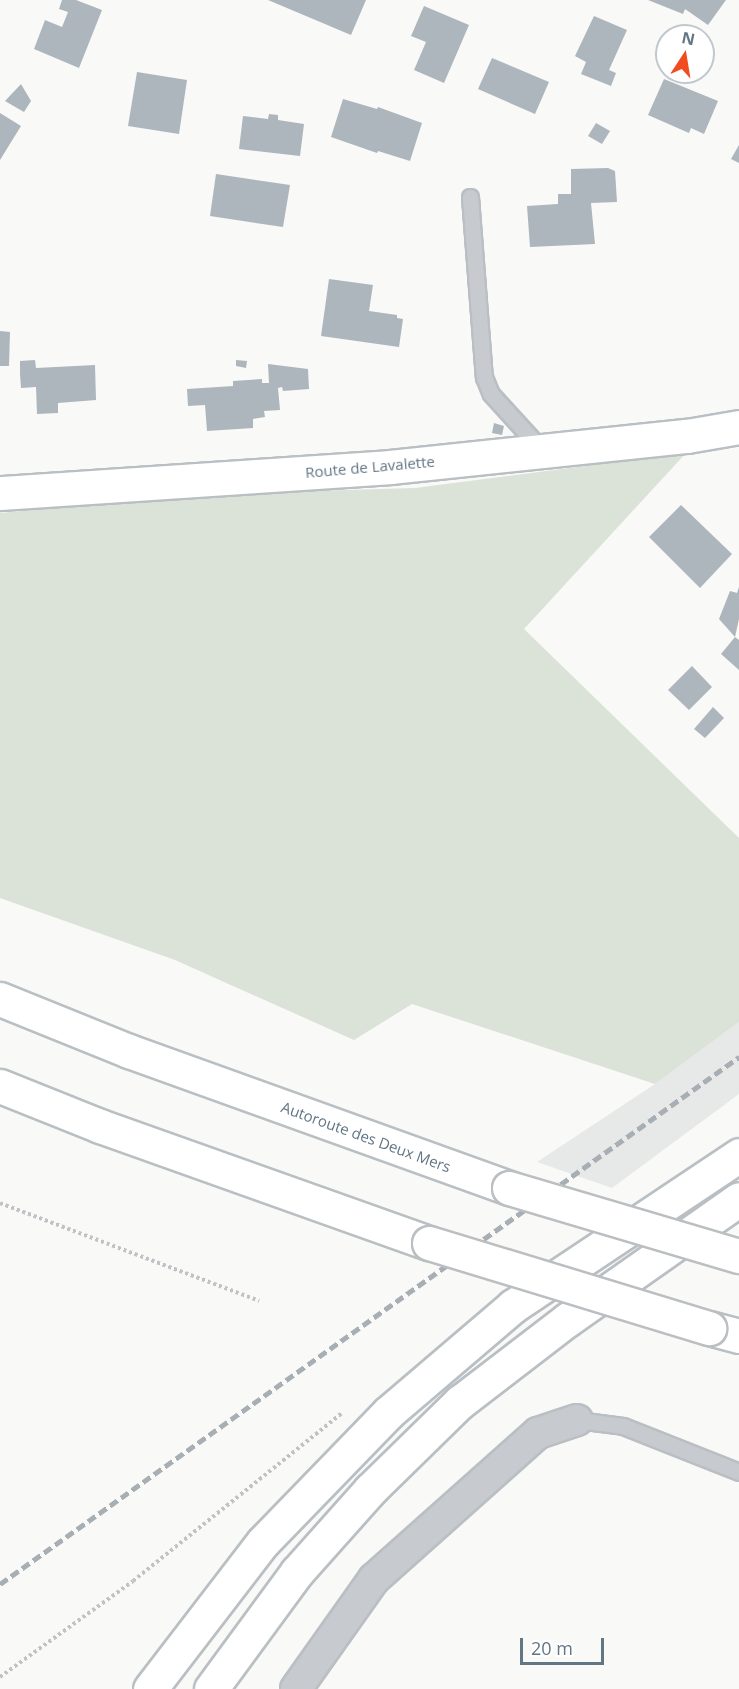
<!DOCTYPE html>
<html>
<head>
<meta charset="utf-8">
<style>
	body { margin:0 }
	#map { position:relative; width:739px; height:1689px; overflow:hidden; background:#f9f9f7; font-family:"Open Sans",sans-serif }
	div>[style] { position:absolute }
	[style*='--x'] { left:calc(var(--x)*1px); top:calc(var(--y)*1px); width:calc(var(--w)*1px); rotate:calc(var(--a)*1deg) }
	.built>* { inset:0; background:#e7e8e8 }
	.green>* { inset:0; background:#dbe2d7 }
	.building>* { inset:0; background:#adb6bc }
	.path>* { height:4px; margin-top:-2px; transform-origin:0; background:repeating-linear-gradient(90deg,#c0c3c5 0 3px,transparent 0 6px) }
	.roads { filter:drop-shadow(2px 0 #b9bfc3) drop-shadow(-2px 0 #b9bfc3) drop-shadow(0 2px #b9bfc3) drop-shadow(0 -2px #b9bfc3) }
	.lane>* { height:15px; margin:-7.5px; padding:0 7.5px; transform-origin:7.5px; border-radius:7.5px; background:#c7cbcf }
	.street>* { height:30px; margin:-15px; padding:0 15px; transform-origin:15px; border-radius:15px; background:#c7cbcf }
	.secondary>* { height:33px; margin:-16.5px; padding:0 16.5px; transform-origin:16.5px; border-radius:16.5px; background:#fff }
	.primary>* { height:33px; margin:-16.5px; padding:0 16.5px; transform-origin:16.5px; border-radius:16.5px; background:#fff }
	.highway>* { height:33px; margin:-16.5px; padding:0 16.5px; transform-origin:16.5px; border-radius:16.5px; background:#fff }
	.rail>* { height:4.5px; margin-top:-2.25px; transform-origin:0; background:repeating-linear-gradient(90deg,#a7aeb4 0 9px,transparent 0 13.5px) }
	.bridges { filter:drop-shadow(2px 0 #bbbfc2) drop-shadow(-2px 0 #bbbfc2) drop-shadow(0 2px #bbbfc2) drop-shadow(0 -2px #bbbfc2) }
	.highway-bridge>* { height:33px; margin:-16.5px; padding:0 16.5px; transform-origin:16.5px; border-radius:16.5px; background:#fff }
	span { translate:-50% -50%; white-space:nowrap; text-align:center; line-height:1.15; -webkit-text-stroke:6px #fff; paint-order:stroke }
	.street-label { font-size:15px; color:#627684 }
	.north { position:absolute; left:655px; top:24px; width:60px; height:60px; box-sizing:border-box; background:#fff; border:2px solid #c0c8ce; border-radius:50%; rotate:12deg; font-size:16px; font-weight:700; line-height:24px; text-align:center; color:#627684 }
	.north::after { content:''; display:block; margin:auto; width:21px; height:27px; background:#f04c20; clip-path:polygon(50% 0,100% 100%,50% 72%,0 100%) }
	.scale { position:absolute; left:520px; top:1638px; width:84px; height:27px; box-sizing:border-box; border:3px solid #627684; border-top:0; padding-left:8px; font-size:18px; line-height:21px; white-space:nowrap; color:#627684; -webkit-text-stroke:4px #fff; paint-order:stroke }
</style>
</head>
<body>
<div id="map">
	<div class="built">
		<div style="clip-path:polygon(739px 1022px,739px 1094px,612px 1188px,537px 1162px,655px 1084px)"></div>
	</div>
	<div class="green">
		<div style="clip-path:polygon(686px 453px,524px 629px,739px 838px,739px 1022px,655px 1084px,412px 1004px,354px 1040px,175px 960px,0 898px,0 513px,207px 494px,415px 488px)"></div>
	</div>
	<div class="building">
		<div style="clip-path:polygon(62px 0,76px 0,102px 10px,79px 68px,34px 49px,45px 20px,62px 27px,68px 12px,59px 9px)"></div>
		<div style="clip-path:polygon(268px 0,366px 0,351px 35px)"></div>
		<div style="clip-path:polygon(648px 0,726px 0,708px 25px,685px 9px,683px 14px)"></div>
		<div style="clip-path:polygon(424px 6px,469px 25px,444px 83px,414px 70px,426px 42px,411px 36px)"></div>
		<div style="clip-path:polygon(594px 16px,627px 30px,609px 70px,616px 73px,611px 86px,581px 74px,586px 62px,575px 56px)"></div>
		<div style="clip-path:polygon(492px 58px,549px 82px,535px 114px,478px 89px)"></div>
		<div style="clip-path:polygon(137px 72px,187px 80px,179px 134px,128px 126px)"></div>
		<div style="clip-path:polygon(664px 79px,718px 101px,704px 134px,691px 128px,689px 133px,648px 115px)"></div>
		<div style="clip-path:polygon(21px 84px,31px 101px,24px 112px,5px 101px)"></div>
		<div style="clip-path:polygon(343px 99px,377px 109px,378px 107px,422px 123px,410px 161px,378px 151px,377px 153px,331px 137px)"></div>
		<div style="clip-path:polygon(0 113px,21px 126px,0 160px)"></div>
		<div style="clip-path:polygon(269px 114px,278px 115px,278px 120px,304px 124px,300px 156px,239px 149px,243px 116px,268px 119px)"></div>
		<div style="clip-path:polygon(596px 123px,610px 131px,602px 144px,588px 136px)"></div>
		<div style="clip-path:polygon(739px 145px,739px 163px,731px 159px)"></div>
		<div style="clip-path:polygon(608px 168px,615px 171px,617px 202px,591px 203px,595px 244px,530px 247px,527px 206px,558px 204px,558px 194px,571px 194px,571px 169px)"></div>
		<div style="clip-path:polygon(216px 174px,290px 185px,283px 227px,210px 216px)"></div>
		<div style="clip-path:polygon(329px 279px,373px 285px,369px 311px,397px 315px,397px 318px,403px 319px,399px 347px,321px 336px)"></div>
		<div style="clip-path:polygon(0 331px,10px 332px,9px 366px,0 366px)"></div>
		<div style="clip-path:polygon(35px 360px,36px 368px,95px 365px,96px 400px,58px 403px,58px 413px,37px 414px,36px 387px,21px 388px,20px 374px,20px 361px)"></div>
		<div style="clip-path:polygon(236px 360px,247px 361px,246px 368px,236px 366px)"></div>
		<div style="clip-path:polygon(268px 364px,308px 369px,309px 389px,283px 391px,282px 387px,278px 388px,280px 410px,264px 411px,265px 417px,253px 419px,253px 428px,207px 431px,205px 405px,188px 406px,187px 389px,233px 386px,233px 381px,262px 379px,262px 383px,269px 383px)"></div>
		<div style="clip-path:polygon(494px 423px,504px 426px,502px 435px,492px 433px)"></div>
		<div style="clip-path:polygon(681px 505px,732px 554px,700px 588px,649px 537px)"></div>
		<div style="clip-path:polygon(739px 587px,739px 619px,735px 637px,719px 619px,730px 591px,737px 593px)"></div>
		<div style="clip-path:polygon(735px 637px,739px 640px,739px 670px,721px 654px)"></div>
		<div style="clip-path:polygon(692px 666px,712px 687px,689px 710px,668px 690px)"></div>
		<div style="clip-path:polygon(713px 707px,724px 718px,705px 738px,694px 729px)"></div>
	</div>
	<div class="path">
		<div style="--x:0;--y:1203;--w:277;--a:20.7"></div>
		<div style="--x:0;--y:1677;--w:164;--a:-35.8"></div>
		<div style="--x:133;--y:1581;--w:268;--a:-38.8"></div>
	</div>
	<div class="roads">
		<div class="lane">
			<div style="--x:470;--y:197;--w:181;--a:85.6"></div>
			<div style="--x:484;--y:377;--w:18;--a:68"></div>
			<div style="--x:491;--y:394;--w:59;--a:47.7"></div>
			<div style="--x:531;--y:438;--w:16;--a:63"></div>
			<div style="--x:577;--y:1420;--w:46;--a:7.4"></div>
			<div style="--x:623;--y:1426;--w:125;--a:21.6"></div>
		</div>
		<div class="street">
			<div style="--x:296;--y:1689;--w:135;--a:-54.7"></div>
			<div style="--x:374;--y:1579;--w:220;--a:-41.7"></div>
			<div style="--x:538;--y:1433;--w:41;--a:-18.4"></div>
		</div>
		<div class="secondary">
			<div style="--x:0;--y:493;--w:391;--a:-3.8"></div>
			<div style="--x:390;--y:467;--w:299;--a:-6"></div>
			<div style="--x:687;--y:436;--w:53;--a:-9.8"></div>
		</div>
		<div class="primary">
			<div style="--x:150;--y:1689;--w:185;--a:-52.5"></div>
			<div style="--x:263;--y:1542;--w:181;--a:-45.9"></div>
			<div style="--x:389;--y:1412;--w:163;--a:-40.5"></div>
			<div style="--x:513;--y:1306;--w:272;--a:-33.7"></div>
			<div style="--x:211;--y:1689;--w:145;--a:-53.7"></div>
			<div style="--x:297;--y:1572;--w:110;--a:-48.3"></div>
			<div style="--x:370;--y:1490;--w:126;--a:-44.4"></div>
			<div style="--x:460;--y:1402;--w:135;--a:-37.5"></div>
			<div style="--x:567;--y:1320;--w:210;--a:-35.1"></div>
		</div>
		<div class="highway">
			<div style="--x:0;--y:999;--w:139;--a:22"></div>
			<div style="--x:129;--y:1051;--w:404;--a:19.8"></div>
			<div style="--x:0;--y:1086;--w:108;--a:21.8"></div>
			<div style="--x:100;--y:1126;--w:349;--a:19.6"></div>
			<div style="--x:709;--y:1328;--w:31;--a:15"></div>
		</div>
	</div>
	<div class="rail">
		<div style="--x:0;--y:1584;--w:908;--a:-35.49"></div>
	</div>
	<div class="bridges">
		<div class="highway-bridge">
			<div style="--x:509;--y:1188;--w:240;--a:16.5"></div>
			<div style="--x:429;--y:1243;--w:293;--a:16.9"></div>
		</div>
	</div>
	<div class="street-label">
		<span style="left:370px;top:467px;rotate:-5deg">Route de Lavalette</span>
		<span style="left:366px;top:1137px;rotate:20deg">Autoroute des Deux Mers</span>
	</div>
	<div class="north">N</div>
	<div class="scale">20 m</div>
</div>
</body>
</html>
